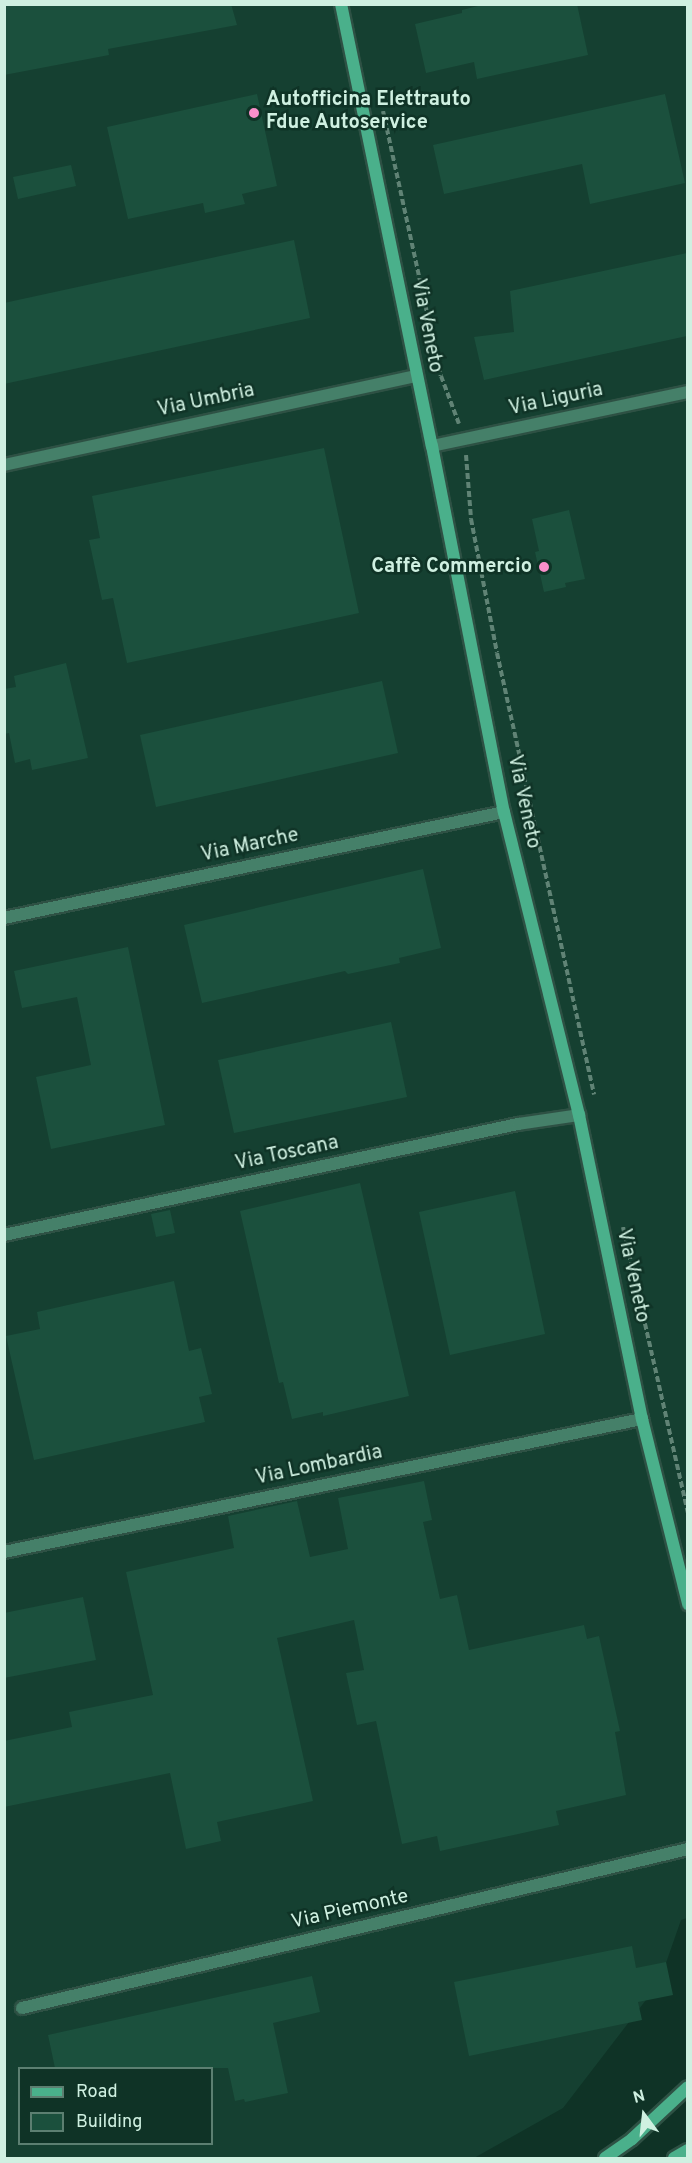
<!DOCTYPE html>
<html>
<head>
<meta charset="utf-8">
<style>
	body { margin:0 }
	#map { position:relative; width:692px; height:2163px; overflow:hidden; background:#0f3326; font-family:Overpass,sans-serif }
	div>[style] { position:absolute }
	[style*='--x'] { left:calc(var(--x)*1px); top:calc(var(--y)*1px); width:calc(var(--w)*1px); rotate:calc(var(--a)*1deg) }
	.built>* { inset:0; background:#154031 }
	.building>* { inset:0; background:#1b503d }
	.path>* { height:4px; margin-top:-2px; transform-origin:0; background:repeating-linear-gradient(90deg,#608375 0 6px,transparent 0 9px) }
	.roads { filter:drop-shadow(2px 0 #2e5144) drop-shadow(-2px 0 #2e5144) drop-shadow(0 2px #2e5144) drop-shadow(0 -2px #2e5144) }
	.minor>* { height:12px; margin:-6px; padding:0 6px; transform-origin:6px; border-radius:6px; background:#458069 }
	.secondary>* { height:12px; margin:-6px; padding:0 6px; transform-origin:6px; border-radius:6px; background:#4ab08b }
	.dots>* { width:16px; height:16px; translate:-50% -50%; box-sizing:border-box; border:3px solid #0f3326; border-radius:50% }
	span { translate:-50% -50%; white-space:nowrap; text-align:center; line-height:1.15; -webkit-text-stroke:5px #0f3326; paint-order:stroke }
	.poi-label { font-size:20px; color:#cff0e1; font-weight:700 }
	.left { translate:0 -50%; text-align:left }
	.right { translate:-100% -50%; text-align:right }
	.street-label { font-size:20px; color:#cff0e1 }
	.frame { position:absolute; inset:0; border:6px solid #cff0e1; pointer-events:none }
	.legend { position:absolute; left:18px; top:2067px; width:195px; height:78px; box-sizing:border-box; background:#0f3326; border:2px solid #5c7f71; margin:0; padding:8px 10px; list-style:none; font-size:18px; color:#cff0e1 }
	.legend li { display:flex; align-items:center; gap:12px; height:30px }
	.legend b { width:30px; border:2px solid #5c7f71 }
	.north { position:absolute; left:614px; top:2085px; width:60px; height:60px; -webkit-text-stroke:4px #0f3326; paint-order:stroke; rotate:345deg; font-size:16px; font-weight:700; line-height:24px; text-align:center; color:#cff0e1 }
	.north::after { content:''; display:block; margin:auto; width:21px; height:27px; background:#cff0e1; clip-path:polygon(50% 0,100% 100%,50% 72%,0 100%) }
</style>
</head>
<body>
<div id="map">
	<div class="built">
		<div style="clip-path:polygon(evenodd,5px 5px,687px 5px,687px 1918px,681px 1920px,659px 1983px,563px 2108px,474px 2158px,5px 2158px,5px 5px,20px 2068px,212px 2068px,212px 2144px,20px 2144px,20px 2068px)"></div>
	</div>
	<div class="building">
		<div style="clip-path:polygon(4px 4px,231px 4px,237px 25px,108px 49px,109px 55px,4px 75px)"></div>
		<div style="clip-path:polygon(486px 4px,577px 4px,588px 55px,477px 79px,474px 62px,426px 73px,415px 24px,462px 13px,462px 10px)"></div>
		<div style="clip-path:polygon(257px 94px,277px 186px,242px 194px,245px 204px,205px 213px,203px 203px,128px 219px,107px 127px)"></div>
		<div style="clip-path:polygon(665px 94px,685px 183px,590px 204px,582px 164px,444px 194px,433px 145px)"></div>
		<div style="clip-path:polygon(71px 165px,76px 186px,18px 199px,13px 177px)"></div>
		<div style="clip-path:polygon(294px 240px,310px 318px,4px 384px,4px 303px)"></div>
		<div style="clip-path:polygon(687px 253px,687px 336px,484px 380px,474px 337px,514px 332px,510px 291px)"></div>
		<div style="clip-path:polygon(324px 448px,359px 613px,127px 663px,113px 598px,102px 600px,89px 540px,100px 538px,92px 496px)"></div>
		<div style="clip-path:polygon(569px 510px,585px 579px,565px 583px,566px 587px,544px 592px,535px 552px,539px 551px,532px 519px)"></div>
		<div style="clip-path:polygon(66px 663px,88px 758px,32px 770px,30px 759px,15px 763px,9px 733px,4px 734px,4px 689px,16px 687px,14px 676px)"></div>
		<div style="clip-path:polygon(382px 681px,398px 753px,156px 807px,140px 735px)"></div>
		<div style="clip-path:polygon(423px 869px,441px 948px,399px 958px,400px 963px,348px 974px,345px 971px,202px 1003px,184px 925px)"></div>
		<div style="clip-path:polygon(128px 947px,165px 1125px,51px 1149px,36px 1077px,91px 1065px,77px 997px,22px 1008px,14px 971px)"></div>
		<div style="clip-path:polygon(391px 1022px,407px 1097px,234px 1133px,218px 1060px)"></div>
		<div style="clip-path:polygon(360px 1183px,409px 1396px,323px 1416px,323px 1412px,292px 1419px,283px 1382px,279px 1383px,240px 1211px)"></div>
		<div style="clip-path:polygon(515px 1191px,545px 1334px,450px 1355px,419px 1212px)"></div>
		<div style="clip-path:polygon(170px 1210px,175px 1233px,156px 1237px,151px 1214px)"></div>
		<div style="clip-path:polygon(174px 1281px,189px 1351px,201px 1348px,212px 1394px,199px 1397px,205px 1422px,34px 1460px,6px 1336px,40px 1329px,37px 1312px)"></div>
		<div style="clip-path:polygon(424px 1481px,432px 1520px,423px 1522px,440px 1599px,457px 1595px,469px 1650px,584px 1625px,587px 1639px,599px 1636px,620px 1731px,615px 1732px,626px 1795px,556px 1811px,559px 1825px,440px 1851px,437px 1836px,402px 1844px,376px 1721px,357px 1725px,346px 1673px,364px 1670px,354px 1620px,277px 1638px,313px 1801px,217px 1822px,221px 1841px,186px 1849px,170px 1773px,4px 1807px,4px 1741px,72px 1727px,69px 1712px,153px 1695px,126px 1572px,234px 1548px,228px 1516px,297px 1501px,310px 1557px,348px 1549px,338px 1498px)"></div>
		<div style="clip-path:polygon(83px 1597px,96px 1660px,4px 1678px,4px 1613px)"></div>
		<div style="clip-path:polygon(632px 1946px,636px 1968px,666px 1962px,673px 1995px,638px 2002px,642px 2020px,469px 2056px,454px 1982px)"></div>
		<div style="clip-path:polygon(312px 1976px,320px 2012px,273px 2023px,288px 2093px,245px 2102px,244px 2099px,235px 2101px,228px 2068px,55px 2068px,48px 2035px)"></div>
	</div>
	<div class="path">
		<div style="--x:383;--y:111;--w:271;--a:77.7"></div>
		<div style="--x:441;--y:376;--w:51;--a:69.4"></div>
		<div style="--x:466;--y:455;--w:64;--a:85.5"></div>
		<div style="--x:471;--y:519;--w:136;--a:79"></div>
		<div style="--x:497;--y:653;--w:452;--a:77.6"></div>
		<div style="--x:623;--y:1227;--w:293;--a:77.2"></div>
	</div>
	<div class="roads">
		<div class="minor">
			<div style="--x:432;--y:446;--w:262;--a:-11.9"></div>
			<div style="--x:4;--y:465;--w:422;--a:-12.2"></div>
			<div style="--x:4;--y:918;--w:511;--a:-11.97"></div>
			<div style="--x:4;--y:1235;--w:526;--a:-12.19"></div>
			<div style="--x:518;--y:1124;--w:62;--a:-8.4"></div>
			<div style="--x:4;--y:1552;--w:652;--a:-11.78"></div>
			<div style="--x:22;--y:2008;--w:685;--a:-13.43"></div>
		</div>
		<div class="secondary">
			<div style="--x:341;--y:4;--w:451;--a:78.4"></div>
			<div style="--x:432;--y:446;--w:373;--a:78.9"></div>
			<div style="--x:504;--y:812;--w:312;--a:76.1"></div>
			<div style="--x:579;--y:1115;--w:310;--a:78.3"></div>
			<div style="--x:642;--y:1419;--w:191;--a:76"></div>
			<div style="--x:605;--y:2158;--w:33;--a:-35"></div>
			<div style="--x:632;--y:2139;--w:76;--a:-42.9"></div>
			<div style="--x:674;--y:2158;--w:16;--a:-30"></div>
		</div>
	</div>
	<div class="dots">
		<div style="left:254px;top:113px;background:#f98fca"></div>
		<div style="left:544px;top:567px;background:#f98fca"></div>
	</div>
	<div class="poi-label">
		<span class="left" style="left:266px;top:112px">Autofficina Elettrauto<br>Fdue Autoservice</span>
		<span class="right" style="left:532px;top:567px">Caffè Commercio</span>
	</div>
	<div class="street-label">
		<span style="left:426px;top:326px;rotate:79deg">Via Veneto</span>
		<span style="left:556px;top:400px;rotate:-12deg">Via Liguria</span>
		<span style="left:206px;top:401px;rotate:-12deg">Via Umbria</span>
		<span style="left:523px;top:802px;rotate:78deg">Via Veneto</span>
		<span style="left:250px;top:846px;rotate:-12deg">Via Marche</span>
		<span style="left:287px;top:1154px;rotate:-12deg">Via Toscana</span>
		<span style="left:632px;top:1276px;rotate:78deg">Via Veneto</span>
		<span style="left:319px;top:1466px;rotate:-12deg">Via Lombardia</span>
		<span style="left:350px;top:1910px;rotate:-13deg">Via Piemonte</span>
	</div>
	<div class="frame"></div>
	<ul class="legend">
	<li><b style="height:8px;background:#4ab08b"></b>Road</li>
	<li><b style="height:16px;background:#1b503d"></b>Building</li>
	</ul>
	<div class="north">N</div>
</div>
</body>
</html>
